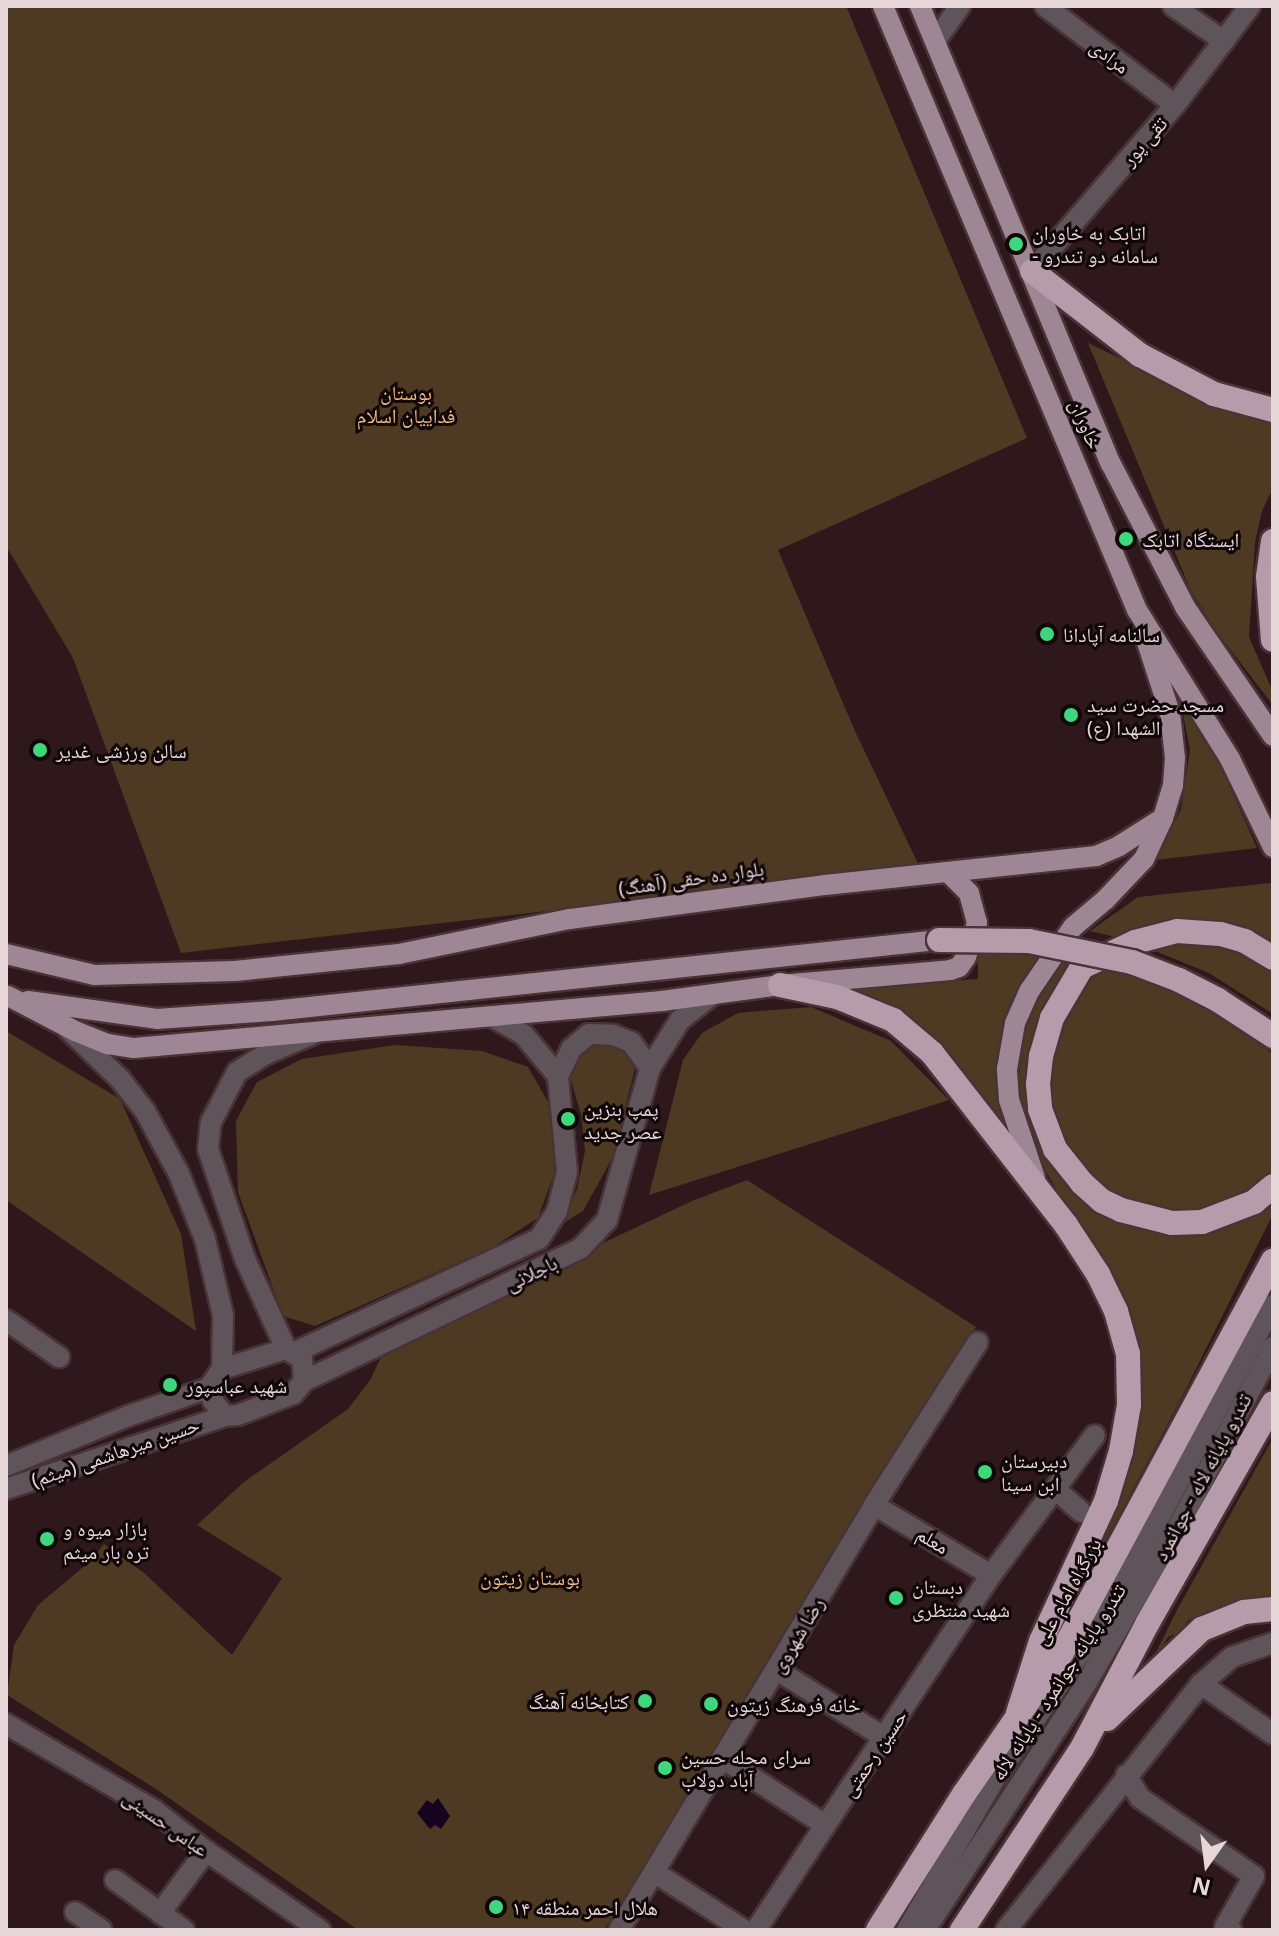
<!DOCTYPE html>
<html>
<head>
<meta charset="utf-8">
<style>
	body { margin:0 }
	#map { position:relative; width:1279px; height:1936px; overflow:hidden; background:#2f181c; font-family:"Noto Sans","Noto Naskh Arabic",sans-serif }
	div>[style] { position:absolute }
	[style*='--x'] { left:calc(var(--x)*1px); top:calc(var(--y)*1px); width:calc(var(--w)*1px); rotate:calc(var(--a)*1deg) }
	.green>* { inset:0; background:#4e3922 }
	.water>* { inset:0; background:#15031f }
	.roads { filter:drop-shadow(2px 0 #493336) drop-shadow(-2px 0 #493336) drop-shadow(0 2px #493336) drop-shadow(0 -2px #493336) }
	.minor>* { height:20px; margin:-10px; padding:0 10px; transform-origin:10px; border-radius:10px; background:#5e545a }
	.major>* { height:20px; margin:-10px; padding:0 10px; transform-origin:10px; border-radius:10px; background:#9d8794 }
	.highway>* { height:24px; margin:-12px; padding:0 12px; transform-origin:12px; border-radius:12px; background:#b69bab }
	.bridges { filter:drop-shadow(2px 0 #493336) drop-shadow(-2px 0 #493336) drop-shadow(0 2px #493336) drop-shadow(0 -2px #493336) }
	.highway-bridge>* { height:24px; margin:-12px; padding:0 12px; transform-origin:12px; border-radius:12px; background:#b69bab }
	.dots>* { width:22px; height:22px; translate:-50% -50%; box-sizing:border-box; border:4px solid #100708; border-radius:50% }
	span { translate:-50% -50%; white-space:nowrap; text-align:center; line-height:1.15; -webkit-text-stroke:6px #100708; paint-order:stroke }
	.street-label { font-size:20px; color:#e8d7d8 }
	.poi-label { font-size:20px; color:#e8d7d8 }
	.left { translate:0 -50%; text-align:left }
	.right { translate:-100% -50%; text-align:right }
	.park-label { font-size:20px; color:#efbb85 }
	.frame { position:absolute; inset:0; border:8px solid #e8d7d8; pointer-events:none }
	.north { position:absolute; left:1167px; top:1824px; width:80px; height:80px; -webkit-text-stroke:6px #100708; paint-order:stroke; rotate:194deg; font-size:22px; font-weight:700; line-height:32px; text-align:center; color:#e8d7d8 }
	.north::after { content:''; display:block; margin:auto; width:28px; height:36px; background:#e8d7d8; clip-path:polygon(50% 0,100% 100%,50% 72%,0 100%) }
</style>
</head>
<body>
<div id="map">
	<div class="green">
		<div style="clip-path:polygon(6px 6px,846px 6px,1027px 438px,778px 550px,854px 729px,920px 868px,181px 953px,73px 658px,6px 546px)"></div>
		<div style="clip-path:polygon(1088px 343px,1214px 403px,1273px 420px,1273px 488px,1262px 511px,1255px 542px,1249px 637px,1273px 692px,1273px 705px,1216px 631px,1191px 591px)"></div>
		<div style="clip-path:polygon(1159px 660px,1222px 769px,1257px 848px,1156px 860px,1181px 809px,1190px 750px,1183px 714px)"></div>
		<div style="clip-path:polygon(1271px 883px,1273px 949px,1120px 938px,1090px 931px,1138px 897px)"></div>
		<div style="clip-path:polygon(1165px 940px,1234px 946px,1273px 968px,1273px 1014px,1209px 973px,1143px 946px)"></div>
		<div style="clip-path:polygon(978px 952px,1040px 956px,1009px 1012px,1001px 1040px,997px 1081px,1000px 1106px,1015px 1146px,950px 1057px,846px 988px,978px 979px)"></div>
		<div style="clip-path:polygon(1063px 958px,1078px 961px,1055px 994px,1038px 1130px,1144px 1226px,1273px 1195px,1273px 1214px,1182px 1397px,1047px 1650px,1079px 1577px,1136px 1338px,1122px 1295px,1035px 1154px,1022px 1114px,1018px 1082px,1025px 1029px,1037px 998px)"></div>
		<div style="clip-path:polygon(1096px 964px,1152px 982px,1208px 1008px,1273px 1054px,1273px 1177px,1218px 1209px,1167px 1213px,1111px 1196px,1073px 1162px,1053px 1122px,1048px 1080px,1056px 1032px)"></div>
		<div style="clip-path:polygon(811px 1007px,891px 1041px,949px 1100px,649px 1195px,683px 1060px,702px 1033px,738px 1013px)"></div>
		<div style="clip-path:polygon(6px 1031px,120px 1099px,181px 1234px,196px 1331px,6px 1200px)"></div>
		<div style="clip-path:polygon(607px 1038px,625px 1049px,635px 1068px,614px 1155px,583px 1211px,562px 1224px,577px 1189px,585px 1151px,581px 1114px,571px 1081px,558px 1065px,569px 1048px)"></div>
		<div style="clip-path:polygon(395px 1045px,482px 1051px,528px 1067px,548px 1102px,557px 1166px,538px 1218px,493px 1247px,315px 1326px,283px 1316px,238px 1192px,236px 1121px,257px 1082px,302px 1059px)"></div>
		<div style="clip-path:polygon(747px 1180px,976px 1327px,604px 1930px,358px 1930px,156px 1789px,7px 1695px,14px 1645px,38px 1605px,88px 1563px,104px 1544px,144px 1573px,232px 1655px,282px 1578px,197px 1525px,244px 1482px,348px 1409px,370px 1380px,387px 1345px,692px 1201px)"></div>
		<div style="clip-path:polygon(1273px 1438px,1273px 1595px,1223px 1605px,1188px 1620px,1179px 1632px,1168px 1637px,1141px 1683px,1178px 1608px)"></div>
	</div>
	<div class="water">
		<div style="clip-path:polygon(438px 1798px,450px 1816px,441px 1829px,435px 1825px,430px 1829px,417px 1813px,427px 1800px,433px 1804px)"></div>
	</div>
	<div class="roads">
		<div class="minor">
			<div style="--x:1045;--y:6;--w:163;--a:37.3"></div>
			<div style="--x:1173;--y:6;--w:62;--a:34.5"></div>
			<div style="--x:936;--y:40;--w:42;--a:-54.8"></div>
			<div style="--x:1032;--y:271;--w:219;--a:-49.3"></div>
			<div style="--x:1175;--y:105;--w:124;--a:-52.9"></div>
			<div style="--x:493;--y:1017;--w:34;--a:30"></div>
			<div style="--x:523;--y:1034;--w:55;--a:50.2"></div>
			<div style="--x:67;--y:1028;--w:74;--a:43.9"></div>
			<div style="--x:120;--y:1079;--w:41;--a:52"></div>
			<div style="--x:145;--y:1111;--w:72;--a:61.6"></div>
			<div style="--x:179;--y:1174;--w:70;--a:68.2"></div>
			<div style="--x:205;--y:1239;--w:78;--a:76.7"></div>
			<div style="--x:223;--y:1315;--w:54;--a:91.1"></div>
			<div style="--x:6;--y:1320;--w:65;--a:34.9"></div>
			<div style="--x:286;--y:1349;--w:99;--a:-114.5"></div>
			<div style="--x:245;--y:1259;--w:116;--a:-108.6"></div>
			<div style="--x:208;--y:1149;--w:27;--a:-84"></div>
			<div style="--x:211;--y:1122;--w:56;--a:-62.5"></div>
			<div style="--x:237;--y:1072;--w:34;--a:-32"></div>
			<div style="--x:266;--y:1054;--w:51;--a:-23.1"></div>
			<div style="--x:286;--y:1349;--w:19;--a:32"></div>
			<div style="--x:302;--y:1359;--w:22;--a:85"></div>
			<div style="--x:304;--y:1381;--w:17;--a:130"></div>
			<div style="--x:293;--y:1394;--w:59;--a:159.1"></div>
			<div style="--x:238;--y:1415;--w:13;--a:176"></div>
			<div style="--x:225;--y:1416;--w:19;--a:-129"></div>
			<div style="--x:213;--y:1401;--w:14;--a:-107"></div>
			<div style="--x:209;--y:1388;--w:23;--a:-56"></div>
			<div style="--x:222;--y:1369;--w:67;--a:-17.4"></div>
			<div style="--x:293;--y:1353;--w:271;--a:-24.9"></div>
			<div style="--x:539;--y:1239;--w:33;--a:-57"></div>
			<div style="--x:557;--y:1211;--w:40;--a:-75.6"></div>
			<div style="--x:567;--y:1172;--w:96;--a:-95.4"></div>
			<div style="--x:558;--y:1076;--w:30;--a:-64"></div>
			<div style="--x:571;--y:1049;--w:23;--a:-40"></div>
			<div style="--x:589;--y:1034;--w:24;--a:2"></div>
			<div style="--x:613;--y:1035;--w:19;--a:21"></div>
			<div style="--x:631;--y:1042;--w:32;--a:54"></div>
			<div style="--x:304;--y:1381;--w:306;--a:-25.6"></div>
			<div style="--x:580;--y:1249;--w:40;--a:-47"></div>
			<div style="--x:607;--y:1220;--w:158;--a:-74.2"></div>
			<div style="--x:650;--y:1068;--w:57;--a:-58"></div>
			<div style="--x:680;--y:1020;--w:37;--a:-38"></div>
			<div style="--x:6;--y:1466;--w:132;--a:-22.3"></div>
			<div style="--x:128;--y:1416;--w:86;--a:-19.1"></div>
			<div style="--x:6;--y:1489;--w:231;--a:-18.4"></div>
			<div style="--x:1055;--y:1489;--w:35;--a:41"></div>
			<div style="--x:874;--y:1505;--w:136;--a:30.9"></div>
			<div style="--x:777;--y:1670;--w:128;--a:32.2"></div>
			<div style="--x:1201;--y:1684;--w:88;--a:34.8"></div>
			<div style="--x:6;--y:1724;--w:171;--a:30.2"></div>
			<div style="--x:154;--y:1810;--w:66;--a:38.3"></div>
			<div style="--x:206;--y:1851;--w:139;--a:34.7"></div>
			<div style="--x:722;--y:1758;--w:123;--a:33"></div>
			<div style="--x:1126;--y:1775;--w:27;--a:59"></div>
			<div style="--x:1140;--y:1798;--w:138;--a:34.4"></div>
			<div style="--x:1254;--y:1876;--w:59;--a:119.6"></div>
			<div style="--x:1225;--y:1927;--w:7;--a:27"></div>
			<div style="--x:654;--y:1872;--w:107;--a:32.8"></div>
			<div style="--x:115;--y:1880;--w:85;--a:35.9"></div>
			<div style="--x:75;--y:1912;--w:32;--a:34"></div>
			<div style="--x:160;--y:1913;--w:77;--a:-53.4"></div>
			<div style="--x:619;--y:1930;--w:496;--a:-59"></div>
			<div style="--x:874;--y:1505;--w:193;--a:-57.5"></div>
			<div style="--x:756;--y:1930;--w:426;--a:-56.5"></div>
			<div style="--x:991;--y:1575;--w:174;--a:-53.4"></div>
			<div style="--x:907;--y:1930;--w:176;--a:-59.9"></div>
			<div style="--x:995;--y:1778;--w:204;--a:-55.6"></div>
			<div style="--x:1110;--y:1610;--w:346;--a:-61.9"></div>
			<div style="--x:925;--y:1930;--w:296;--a:-56.8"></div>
			<div style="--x:1087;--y:1682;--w:186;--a:-59.7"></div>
			<div style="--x:1181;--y:1521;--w:197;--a:-62.1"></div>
			<div style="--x:1006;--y:1930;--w:314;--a:-51.6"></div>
			<div style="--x:1201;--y:1684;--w:41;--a:-41.1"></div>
			<div style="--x:1232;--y:1657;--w:43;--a:-18.9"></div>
		</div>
		<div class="major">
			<div style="--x:883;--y:6;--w:655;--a:67.19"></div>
			<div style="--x:1137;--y:610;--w:176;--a:58"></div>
			<div style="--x:1230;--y:759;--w:98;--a:64"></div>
			<div style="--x:920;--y:6;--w:496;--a:67.4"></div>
			<div style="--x:1111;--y:464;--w:161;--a:62.6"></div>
			<div style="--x:1185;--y:607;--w:156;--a:55.7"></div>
			<div style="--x:6;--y:954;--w:91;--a:13.3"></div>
			<div style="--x:95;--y:975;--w:140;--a:-1.6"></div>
			<div style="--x:235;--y:971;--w:165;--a:-5.9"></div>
			<div style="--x:399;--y:954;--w:175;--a:-11.6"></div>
			<div style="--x:570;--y:919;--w:257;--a:-7.6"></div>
			<div style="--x:825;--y:885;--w:273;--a:-6.1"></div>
			<div style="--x:1096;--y:856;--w:25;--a:-23"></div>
			<div style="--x:1119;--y:846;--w:52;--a:-32.5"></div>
			<div style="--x:8;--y:996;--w:76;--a:27.6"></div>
			<div style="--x:75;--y:1031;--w:35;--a:22"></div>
			<div style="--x:108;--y:1044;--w:26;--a:9"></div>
			<div style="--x:134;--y:1048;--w:530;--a:-5.09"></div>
			<div style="--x:662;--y:1001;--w:119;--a:-7.7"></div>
			<div style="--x:780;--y:985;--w:171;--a:-5"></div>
			<div style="--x:950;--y:970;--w:9;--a:-18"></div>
			<div style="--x:959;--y:967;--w:12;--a:-55"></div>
			<div style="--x:966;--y:957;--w:36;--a:-72"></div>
			<div style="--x:977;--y:923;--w:31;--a:-105"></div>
			<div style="--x:969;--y:893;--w:28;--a:-135"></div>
			<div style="--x:28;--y:1001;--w:130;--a:7.9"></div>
			<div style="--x:157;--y:1019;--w:115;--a:-4"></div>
			<div style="--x:272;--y:1011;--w:671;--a:-6.08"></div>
			<div style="--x:1035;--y:1178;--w:82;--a:-108.4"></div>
			<div style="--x:1009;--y:1100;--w:31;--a:-94"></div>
			<div style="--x:1007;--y:1069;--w:47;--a:-80.1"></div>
			<div style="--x:1015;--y:1023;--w:36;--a:-66"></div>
			<div style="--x:1030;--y:990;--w:76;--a:-55.7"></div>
			<div style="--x:1073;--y:927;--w:42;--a:-40.2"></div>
			<div style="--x:1105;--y:900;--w:57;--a:-46.4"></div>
			<div style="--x:1144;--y:859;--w:45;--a:-65.1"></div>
			<div style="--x:1163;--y:818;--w:34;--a:-73"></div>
			<div style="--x:1173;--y:786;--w:28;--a:-86"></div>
			<div style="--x:1175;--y:758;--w:45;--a:-96.3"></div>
			<div style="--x:1170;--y:713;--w:84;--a:-108"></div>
		</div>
		<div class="highway">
			<div style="--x:1032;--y:271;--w:137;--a:37.9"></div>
			<div style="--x:1140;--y:355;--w:84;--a:27.8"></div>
			<div style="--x:1214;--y:394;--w:61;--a:15.2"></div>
			<div style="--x:1273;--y:541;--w:36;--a:98"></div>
			<div style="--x:1268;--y:577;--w:63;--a:85.5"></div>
			<div style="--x:1273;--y:958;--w:33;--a:-149"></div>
			<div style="--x:1245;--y:941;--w:26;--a:-164"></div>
			<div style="--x:1220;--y:934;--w:43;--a:-176"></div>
			<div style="--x:1177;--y:931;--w:43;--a:165.3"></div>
			<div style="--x:1135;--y:942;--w:59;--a:154.7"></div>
			<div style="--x:1082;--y:967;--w:59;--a:120.5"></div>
			<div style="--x:1052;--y:1018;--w:40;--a:106"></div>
			<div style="--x:1041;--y:1056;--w:28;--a:96"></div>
			<div style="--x:1038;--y:1084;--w:25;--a:85"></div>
			<div style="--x:1040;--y:1109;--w:43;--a:69.4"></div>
			<div style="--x:1055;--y:1149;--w:43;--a:51.5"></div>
			<div style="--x:1082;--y:1183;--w:27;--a:42"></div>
			<div style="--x:1102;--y:1201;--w:21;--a:25"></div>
			<div style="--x:1121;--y:1210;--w:53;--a:14.3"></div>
			<div style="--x:1172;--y:1223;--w:30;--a:-2"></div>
			<div style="--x:1202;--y:1222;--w:56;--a:-21"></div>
			<div style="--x:1254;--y:1202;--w:25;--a:-40"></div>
			<div style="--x:780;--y:985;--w:58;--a:11.9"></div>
			<div style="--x:837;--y:997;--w:61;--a:22.3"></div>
			<div style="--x:893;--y:1020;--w:51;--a:40.2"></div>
			<div style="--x:932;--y:1053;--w:218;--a:52.1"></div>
			<div style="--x:1066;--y:1225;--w:59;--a:56.9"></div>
			<div style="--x:1098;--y:1274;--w:41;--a:64.1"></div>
			<div style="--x:1116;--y:1311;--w:45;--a:74.4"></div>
			<div style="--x:1128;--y:1354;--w:51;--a:88.9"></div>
			<div style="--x:1129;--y:1405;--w:47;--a:99.9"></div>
			<div style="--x:1121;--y:1451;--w:52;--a:106.7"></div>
			<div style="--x:1106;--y:1501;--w:154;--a:114.9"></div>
			<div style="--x:1041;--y:1641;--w:76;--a:107.7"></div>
			<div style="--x:1107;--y:1719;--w:131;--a:-43.5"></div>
			<div style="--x:1202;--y:1629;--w:45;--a:-22"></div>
			<div style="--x:1244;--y:1612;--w:29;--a:-6"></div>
			<div style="--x:878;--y:1930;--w:161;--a:-57.7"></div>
			<div style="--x:964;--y:1794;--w:170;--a:-55.3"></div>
			<div style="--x:1061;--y:1654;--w:447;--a:-61.7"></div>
			<div style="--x:962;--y:1930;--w:218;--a:-56.6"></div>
			<div style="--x:1082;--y:1748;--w:140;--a:-62.3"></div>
			<div style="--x:1147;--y:1624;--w:254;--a:-60.3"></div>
		</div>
	</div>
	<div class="bridges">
		<div class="highway-bridge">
			<div style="--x:939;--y:940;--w:90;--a:0.6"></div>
			<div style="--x:1029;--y:941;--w:105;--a:11.5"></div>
			<div style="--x:1132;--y:962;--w:50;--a:21"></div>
			<div style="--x:1179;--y:980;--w:44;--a:27.1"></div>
			<div style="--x:1218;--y:1000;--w:66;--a:33.2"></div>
		</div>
	</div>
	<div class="dots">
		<div style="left:1016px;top:244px;background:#3ed77d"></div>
		<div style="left:1126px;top:539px;background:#3ed77d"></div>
		<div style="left:1047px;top:634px;background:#3ed77d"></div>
		<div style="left:1071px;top:715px;background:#3ed77d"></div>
		<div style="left:40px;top:750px;background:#3ed77d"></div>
		<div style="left:568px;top:1119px;background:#3ed77d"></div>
		<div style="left:170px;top:1385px;background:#3ed77d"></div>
		<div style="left:985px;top:1472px;background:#3ed77d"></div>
		<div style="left:47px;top:1539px;background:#3ed77d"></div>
		<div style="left:896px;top:1598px;background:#3ed77d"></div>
		<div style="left:645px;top:1701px;background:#3ed77d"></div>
		<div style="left:711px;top:1704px;background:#3ed77d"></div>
		<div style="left:665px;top:1768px;background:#3ed77d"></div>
		<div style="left:496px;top:1907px;background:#3ed77d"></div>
	</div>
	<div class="street-label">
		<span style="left:1110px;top:56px;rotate:37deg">مرادی</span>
		<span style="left:1144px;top:141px;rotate:-49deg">تقی پور</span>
		<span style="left:1086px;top:424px;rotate:67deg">خاوران</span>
		<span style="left:691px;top:878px;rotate:-8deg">بلوار ده حقی (آهنگ)</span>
		<span style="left:531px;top:1273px;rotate:-26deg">باجلانی</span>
		<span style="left:115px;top:1452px;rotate:-19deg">حسین میرهاشمی (میثم)</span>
		<span style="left:1202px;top:1477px;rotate:-62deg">تندرو پایانه لاله - جوانمرد</span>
		<span style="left:933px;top:1540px;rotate:31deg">معلم</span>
		<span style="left:1067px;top:1591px;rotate:-61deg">بزرگراه امام علی</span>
		<span style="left:797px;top:1635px;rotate:-59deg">رضا شهروی</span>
		<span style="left:1058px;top:1682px;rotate:-57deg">تندرو پایانه جوانمرد - پایانه لاله</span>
		<span style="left:874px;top:1753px;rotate:-56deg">حسین رحمتی</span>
		<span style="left:166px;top:1823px;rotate:35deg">عباس حسینی</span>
	</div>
	<div class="poi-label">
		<span class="left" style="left:1032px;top:244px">اتابک به خاوران<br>- سامانه دو تندرو</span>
		<span class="left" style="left:1142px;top:539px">ایستگاه اتابک</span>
		<span class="left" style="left:1063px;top:634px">سالنامه آپادانا</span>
		<span class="left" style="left:1087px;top:716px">مسجد حضرت سید<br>الشهدا (ع)</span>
		<span class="left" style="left:56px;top:750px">سالن ورزشی غدیر</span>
		<span class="left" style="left:584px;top:1120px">پمپ بنزین<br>عصر جدید</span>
		<span class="left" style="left:186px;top:1385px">شهید عباسپور</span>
		<span class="left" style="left:1001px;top:1472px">دبیرستان<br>ابن سینا</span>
		<span class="left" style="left:63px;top:1540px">بازار میوه و<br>تره بار میثم</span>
		<span class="left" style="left:912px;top:1598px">دبستان<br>شهید منتظری</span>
		<span class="right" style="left:629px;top:1701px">کتابخانه آهنگ</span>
		<span class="left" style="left:727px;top:1704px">خانه فرهنگ زيتون</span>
		<span class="left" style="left:681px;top:1768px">سرای محله حسین<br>آباد دولاب</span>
		<span class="left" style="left:512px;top:1907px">هلال احمر منطقه ۱۴</span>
	</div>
	<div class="park-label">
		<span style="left:406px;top:404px">بوستان<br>فداییان اسلام</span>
		<span style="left:530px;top:1577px">بوستان زیتون</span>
	</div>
	<div class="frame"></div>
	<div class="north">N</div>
</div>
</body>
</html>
